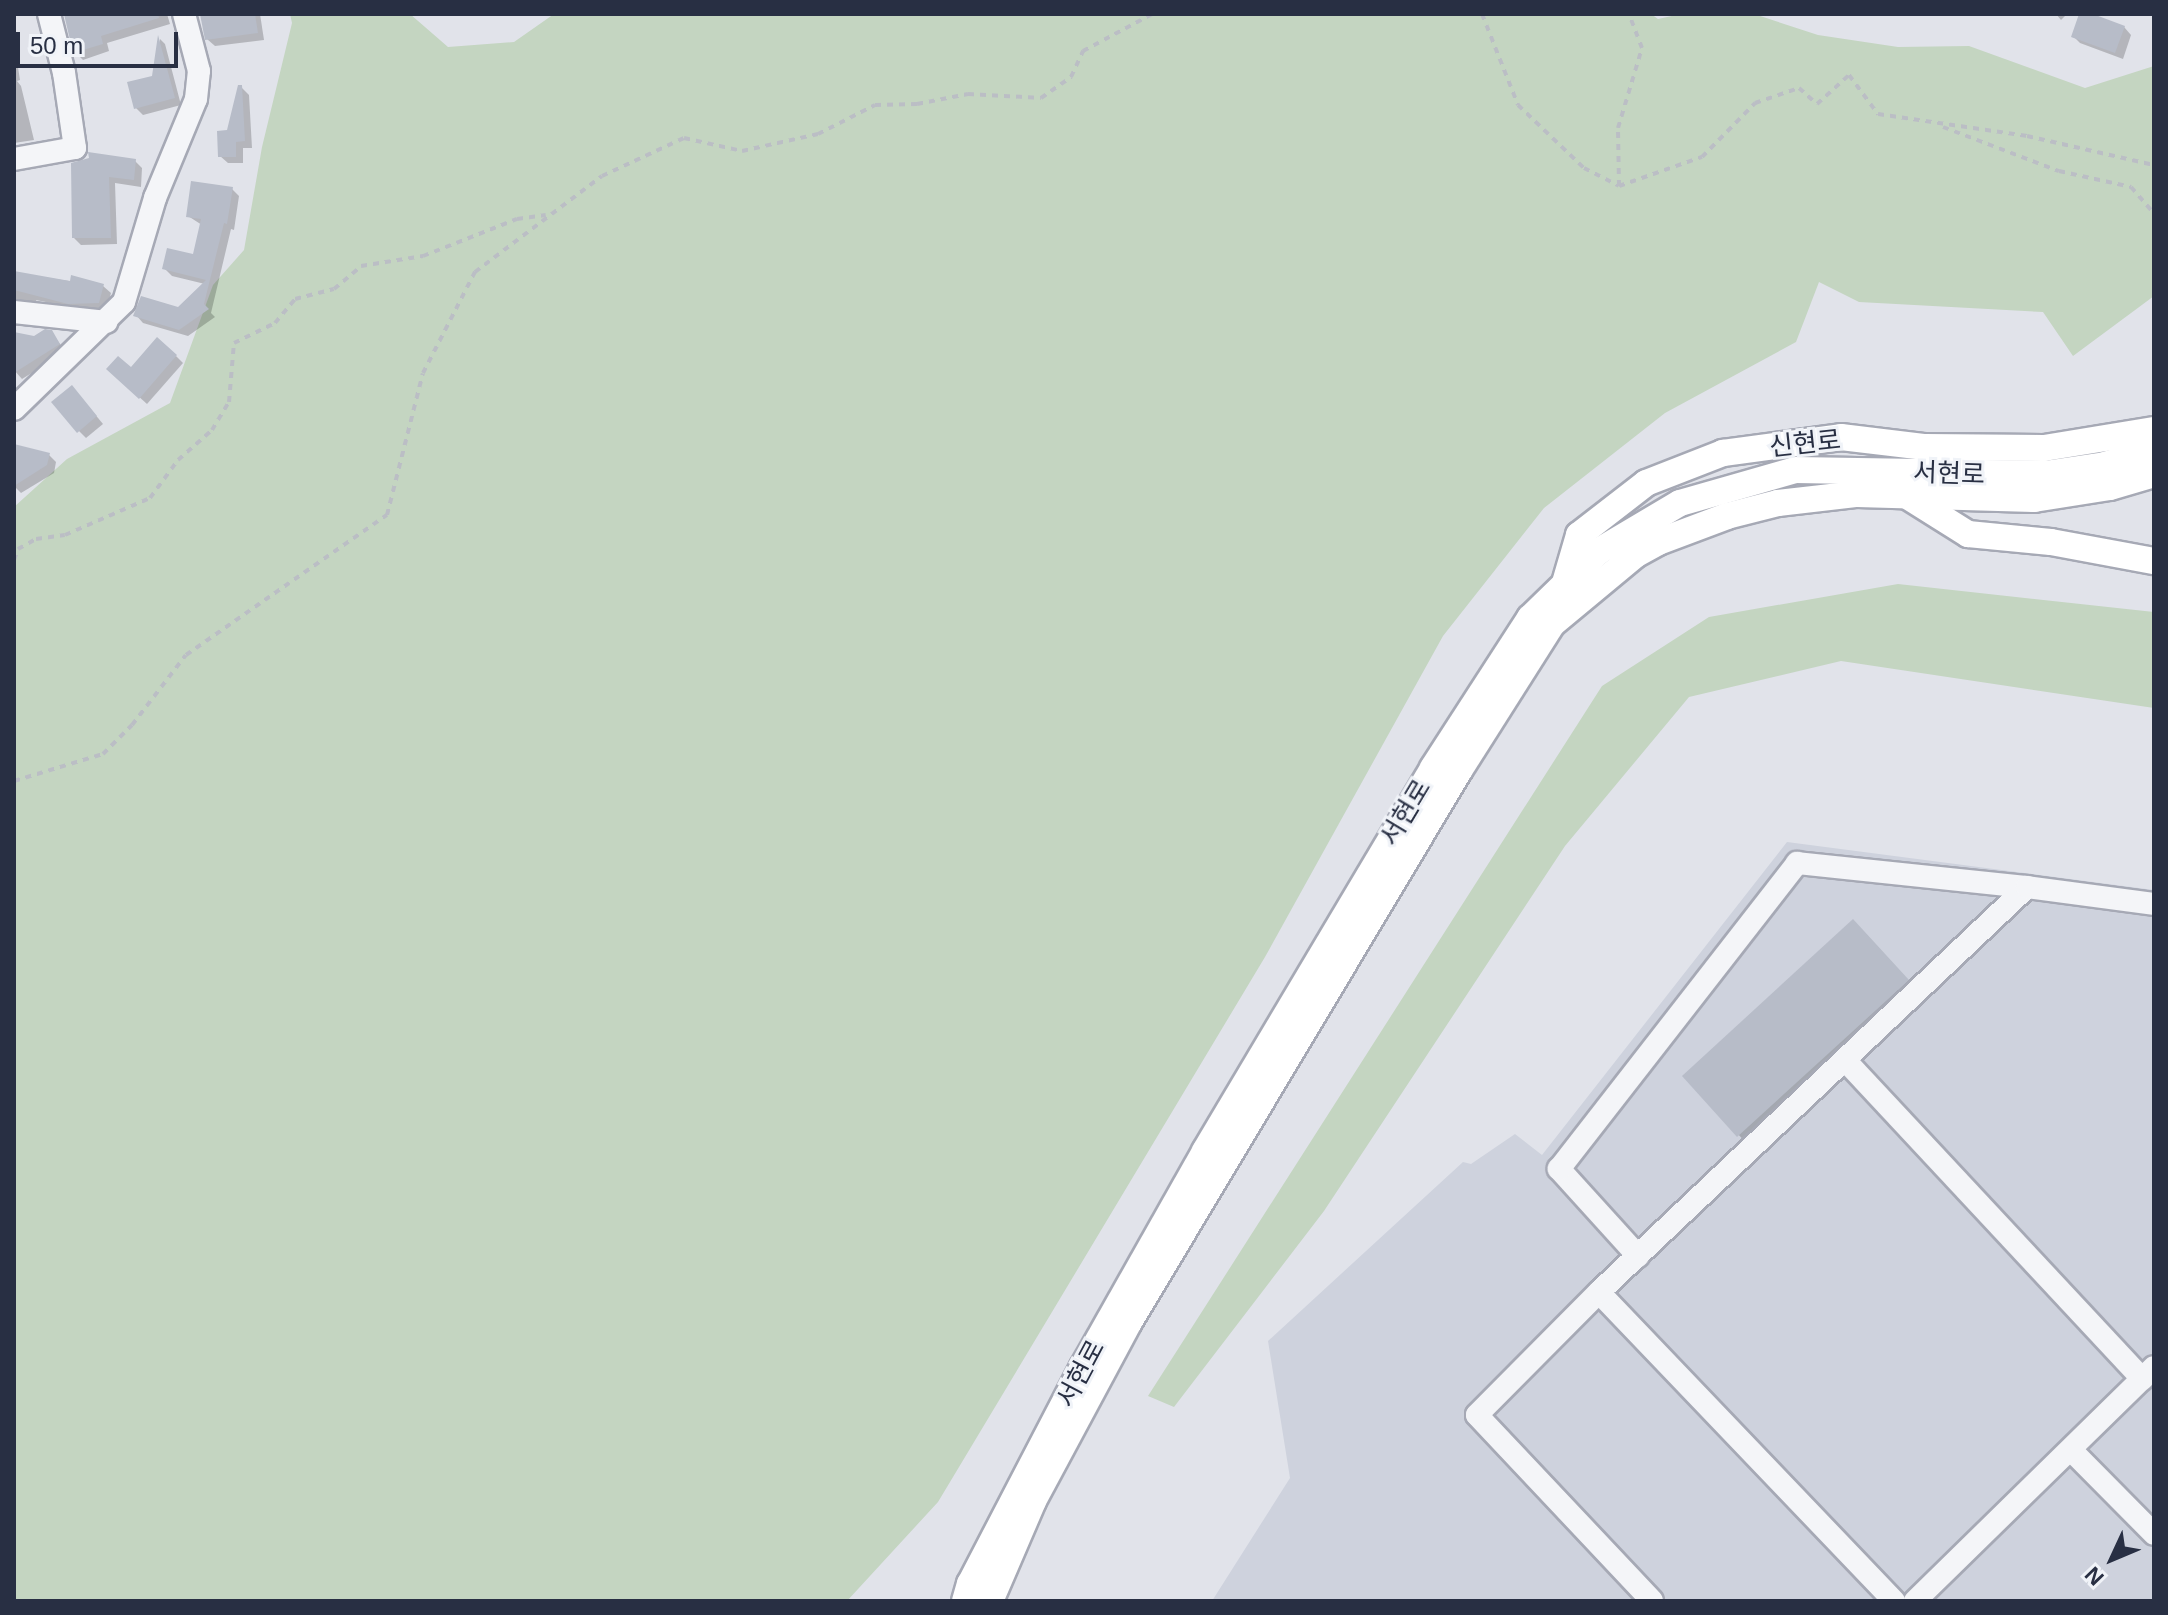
<!DOCTYPE html>
<html>
<head>
<meta charset="utf-8">
<style>
	body { margin:0 }
	#map { position:relative; width:2168px; height:1615px; overflow:hidden; background:#e1e3ea; font-family:Arial,"Noto Sans KR",sans-serif }
	div>[style] { position:absolute }
	[style*='--x'] { left:calc(var(--x)*1px); top:calc(var(--y)*1px); width:calc(var(--w)*1px); rotate:calc(var(--a)*1deg) }
	.built>* { inset:0; background:#ced2dd }
	.green>* { inset:0; background:#c4d5c1 }
	.shadow>* { inset:0; background:#0003 }
	.building>* { inset:0; background:#b7bcc8 }
	.path>* { height:4px; margin-top:-2px; transform-origin:0; background:repeating-linear-gradient(90deg,#bbbec5 0 6px,transparent 0 12px) }
	.roads { filter:drop-shadow(2px 0 #a6a9b5) drop-shadow(-2px 0 #a6a9b5) drop-shadow(0 2px #a6a9b5) drop-shadow(0 -2px #a6a9b5) }
	.minor>* { height:22px; margin:-11px; padding:0 11px; transform-origin:11px; border-radius:11px; background:#f4f5f8 }
	.major>* { height:26px; margin:-13px; padding:0 13px; transform-origin:13px; border-radius:13px; background:#fff }
	span { translate:-50% -50%; white-space:nowrap; text-align:center; line-height:1.15; -webkit-text-stroke:6px #f0f3f8; paint-order:stroke }
	.street-label { font-size:26px; color:#282f43 }
	.frame { position:absolute; inset:0; border:16px solid #282f43; pointer-events:none }
	.north { position:absolute; left:2072px; top:1519px; width:80px; height:80px; -webkit-text-stroke:6px #f0f3f8; paint-order:stroke; rotate:226deg; font-size:22px; font-weight:700; line-height:32px; text-align:center; color:#282f43 }
	.north::after { content:''; display:block; margin:auto; width:28px; height:36px; background:#282f43; clip-path:polygon(50% 0,100% 100%,50% 72%,0 100%) }
	.scale { position:absolute; left:16px; top:32px; width:162px; height:36px; box-sizing:border-box; border:4px solid #282f43; border-top:0; padding-left:10px; font-size:24px; line-height:28px; white-space:nowrap; color:#282f43; -webkit-text-stroke:6px #f0f3f8; paint-order:stroke }
</style>
</head>
<body>
<div id="map">
	<div class="built">
		<div style="clip-path:polygon(1787px 842px,2154px 890px,2154px 1601px,1212px 1601px,1290px 1478px,1268px 1341px,1463px 1162px,1471px 1164px,1515px 1134px,1542px 1155px)"></div>
	</div>
	<div class="green">
		<div style="clip-path:polygon(290px 14px,410px 14px,448px 47px,514px 42px,554px 14px,1651px 14px,1658px 19px,1681px 14px,1754px 14px,1818px 35px,1898px 47px,1969px 46px,2085px 88px,2154px 66px,2154px 296px,2073px 356px,2043px 312px,1859px 302px,1819px 282px,1796px 342px,1665px 413px,1544px 508px,1443px 636px,1265px 957px,938px 1502px,847px 1601px,14px 1601px,14px 507px,67px 459px,170px 403px,213px 285px,244px 250px,262px 147px,292px 23px)"></div>
		<div style="clip-path:polygon(1898px 584px,2154px 612px,2154px 708px,1841px 661px,1689px 697px,1565px 846px,1324px 1211px,1174px 1407px,1148px 1396px,1602px 686px,1709px 617px)"></div>
	</div>
	<div class="shadow">
		<div style="clip-path:polygon(71px 14px,167px 14px,170px 24px,107px 43px,109px 51px,83px 60px,75px 52px,66px 16px)"></div>
		<div style="clip-path:polygon(202px 14px,260px 14px,264px 40px,215px 46px,207px 39px)"></div>
		<div style="clip-path:polygon(2056px 14px,2067px 14px,2061px 20px)"></div>
		<div style="clip-path:polygon(2081px 14px,2124px 27px,2131px 35px,2123px 59px,2080px 43px,2073px 36px)"></div>
		<div style="clip-path:polygon(160px 39px,165px 44px,181px 105px,143px 115px,136px 108px,154px 78px)"></div>
		<div style="clip-path:polygon(14px 42px,20px 80px,17px 81px,21px 86px,34px 140px,14px 143px)"></div>
		<div style="clip-path:polygon(241px 87px,249px 95px,252px 148px,243px 148px,243px 163px,228px 163px,220px 156px)"></div>
		<div style="clip-path:polygon(135px 161px,142px 168px,141px 187px,115px 183px,117px 244px,81px 245px,74px 238px,73px 165px)"></div>
		<div style="clip-path:polygon(232px 189px,239px 196px,234px 230px,231px 229px,211px 313px,215px 317px,188px 336px,143px 323px,136px 315px,179px 310px,205px 284px,172px 276px,164px 268px,194px 257px,202px 225px,188px 216px)"></div>
		<div style="clip-path:polygon(14px 273px,103px 286px,111px 293px,106px 310px,99px 313px,36px 300px,39px 306px,14px 301px)"></div>
		<div style="clip-path:polygon(51px 332px,66px 352px,22px 379px,14px 370px,14px 346px)"></div>
		<div style="clip-path:polygon(176px 356px,183px 363px,147px 404px,116px 376px)"></div>
		<div style="clip-path:polygon(79px 395px,103px 424px,86px 438px,79px 431px)"></div>
		<div style="clip-path:polygon(14px 446px,49px 455px,56px 462px,54px 473px,21px 493px,14px 486px)"></div>
		<div style="clip-path:polygon(1865px 933px,1919px 992px,1750px 1147px,1684px 1076px)"></div>
	</div>
	<div class="building">
		<div style="clip-path:polygon(64px 14px,158px 14px,159px 18px,101px 36px,103px 44px,73px 53px)"></div>
		<div style="clip-path:polygon(200px 14px,255px 14px,258px 33px,205px 40px)"></div>
		<div style="clip-path:polygon(2079px 14px,2093px 14px,2125px 26px,2115px 53px,2071px 37px)"></div>
		<div style="clip-path:polygon(158px 35px,175px 98px,134px 109px,127px 82px,152px 76px)"></div>
		<div style="clip-path:polygon(238px 85px,242px 85px,245px 141px,236px 142px,236px 157px,218px 157px,217px 131px,227px 130px)"></div>
		<div style="clip-path:polygon(88px 152px,136px 159px,134px 180px,109px 177px,111px 238px,72px 238px,71px 163px,89px 158px)"></div>
		<div style="clip-path:polygon(191px 181px,233px 187px,227px 224px,224px 223px,204px 304px,209px 309px,179px 330px,133px 316px,141px 296px,178px 307px,206px 280px,162px 269px,167px 248px,193px 254px,201px 219px,186px 217px)"></div>
		<div style="clip-path:polygon(14px 271px,70px 281px,71px 275px,104px 284px,99px 303px,68px 304px,14px 290px)"></div>
		<div style="clip-path:polygon(45px 329px,52px 330px,60px 344px,14px 373px,14px 332px,34px 336px)"></div>
		<div style="clip-path:polygon(157px 337px,177px 355px,139px 399px,106px 369px,118px 356px,131px 367px)"></div>
		<div style="clip-path:polygon(72px 385px,97px 416px,77px 433px,51px 402px)"></div>
		<div style="clip-path:polygon(14px 444px,50px 453px,47px 465px,14px 486px)"></div>
		<div style="clip-path:polygon(1853px 919px,1909px 980px,1737px 1137px,1682px 1076px)"></div>
	</div>
	<div class="path">
		<div style="--x:1482;--y:14;--w:98;--a:68.4"></div>
		<div style="--x:1518;--y:105;--w:91;--a:43.7"></div>
		<div style="--x:1584;--y:168;--w:39;--a:27"></div>
		<div style="--x:1619;--y:186;--w:88;--a:-19.3"></div>
		<div style="--x:1702;--y:157;--w:76;--a:-45.5"></div>
		<div style="--x:1755;--y:103;--w:46;--a:-18.8"></div>
		<div style="--x:1799;--y:88;--w:24;--a:42"></div>
		<div style="--x:1817;--y:104;--w:43;--a:-42.2"></div>
		<div style="--x:1849;--y:75;--w:49;--a:53.4"></div>
		<div style="--x:1878;--y:114;--w:151;--a:8.4"></div>
		<div style="--x:2027;--y:136;--w:130;--a:12.9"></div>
		<div style="--x:1943;--y:127;--w:124;--a:20.8"></div>
		<div style="--x:2059;--y:171;--w:74;--a:12.5"></div>
		<div style="--x:2131;--y:187;--w:35;--a:49"></div>
		<div style="--x:1619;--y:186;--w:58;--a:-91"></div>
		<div style="--x:1618;--y:128;--w:84;--a:-73.3"></div>
		<div style="--x:1642;--y:48;--w:36;--a:-111"></div>
		<div style="--x:14;--y:560;--w:12;--a:-70"></div>
		<div style="--x:18;--y:549;--w:21;--a:-29"></div>
		<div style="--x:36;--y:539;--w:29;--a:-8"></div>
		<div style="--x:65;--y:535;--w:93;--a:-23.5"></div>
		<div style="--x:150;--y:498;--w:47;--a:-53.6"></div>
		<div style="--x:178;--y:460;--w:45;--a:-41.4"></div>
		<div style="--x:212;--y:430;--w:33;--a:-59"></div>
		<div style="--x:229;--y:402;--w:59;--a:-85.2"></div>
		<div style="--x:234;--y:343;--w:46;--a:-26"></div>
		<div style="--x:275;--y:323;--w:31;--a:-50"></div>
		<div style="--x:295;--y:299;--w:40;--a:-14.4"></div>
		<div style="--x:334;--y:289;--w:35;--a:-40"></div>
		<div style="--x:361;--y:266;--w:63;--a:-9.2"></div>
		<div style="--x:423;--y:256;--w:101;--a:-21.5"></div>
		<div style="--x:517;--y:219;--w:29;--a:-8"></div>
		<div style="--x:14;--y:781;--w:93;--a:-16.9"></div>
		<div style="--x:103;--y:754;--w:41;--a:-45"></div>
		<div style="--x:132;--y:725;--w:88;--a:-52.4"></div>
		<div style="--x:186;--y:655;--w:245;--a:-34.9"></div>
		<div style="--x:387;--y:515;--w:146;--a:-75.8"></div>
		<div style="--x:423;--y:373;--w:114;--a:-62.8"></div>
		<div style="--x:475;--y:272;--w:159;--a:-37.1"></div>
		<div style="--x:602;--y:176;--w:90;--a:-24.9"></div>
		<div style="--x:684;--y:138;--w:59;--a:12.6"></div>
		<div style="--x:742;--y:151;--w:78;--a:-12.6"></div>
		<div style="--x:818;--y:134;--w:64;--a:-27"></div>
		<div style="--x:875;--y:105;--w:42;--a:-1.4"></div>
		<div style="--x:917;--y:104;--w:52;--a:-11.1"></div>
		<div style="--x:968;--y:94;--w:73;--a:3.1"></div>
		<div style="--x:1041;--y:98;--w:37;--a:-35"></div>
		<div style="--x:1071;--y:77;--w:29;--a:-65"></div>
		<div style="--x:1083;--y:51;--w:78;--a:-28.2"></div>
	</div>
	<div class="roads">
		<div class="minor">
			<div style="--x:14;--y:159;--w:62;--a:-10.2"></div>
			<div style="--x:75;--y:148;--w:76;--a:-98.3"></div>
			<div style="--x:64;--y:73;--w:61;--a:-104.3"></div>
			<div style="--x:14;--y:312;--w:93;--a:6.2"></div>
			<div style="--x:14;--y:409;--w:153;--a:-44.2"></div>
			<div style="--x:124;--y:302;--w:109;--a:-73.4"></div>
			<div style="--x:155;--y:198;--w:107;--a:-67.5"></div>
			<div style="--x:196;--y:99;--w:28;--a:-84"></div>
			<div style="--x:199;--y:71;--w:59;--a:-104.7"></div>
			<div style="--x:1845;--y:1060;--w:436;--a:47"></div>
			<div style="--x:1638;--y:1256;--w:118;--a:-132.2"></div>
			<div style="--x:1559;--y:1169;--w:388;--a:-52.1"></div>
			<div style="--x:1797;--y:863;--w:231;--a:6"></div>
			<div style="--x:1599;--y:1292;--w:173;--a:134.8"></div>
			<div style="--x:1477;--y:1415;--w:255;--a:46.7"></div>
			<div style="--x:2071;--y:1450;--w:118;--a:45.3"></div>
			<div style="--x:1894;--y:1601;--w:427;--a:-133.7"></div>
			<div style="--x:1599;--y:1292;--w:589;--a:-43.42"></div>
			<div style="--x:2027;--y:887;--w:128;--a:7.6"></div>
			<div style="--x:1915;--y:1601;--w:334;--a:-44.4"></div>
		</div>
		<div class="major">
			<div style="--x:1909;--y:497;--w:70;--a:32.1"></div>
			<div style="--x:1968;--y:534;--w:83;--a:5.5"></div>
			<div style="--x:2051;--y:542;--w:105;--a:10.5"></div>
			<div style="--x:1565;--y:583;--w:50;--a:-73.7"></div>
			<div style="--x:1579;--y:535;--w:85;--a:-37.8"></div>
			<div style="--x:1646;--y:483;--w:83;--a:-21.3"></div>
			<div style="--x:1723;--y:453;--w:119;--a:-7.7"></div>
			<div style="--x:1841;--y:437;--w:85;--a:6.8"></div>
			<div style="--x:1925;--y:447;--w:119;--a:0.5"></div>
			<div style="--x:2044;--y:448;--w:111;--a:-9.3"></div>
			<div style="--x:965;--y:1601;--w:18;--a:-74"></div>
			<div style="--x:970;--y:1584;--w:245;--a:-62.5"></div>
			<div style="--x:1083;--y:1367;--w:248;--a:-60.5"></div>
			<div style="--x:1205;--y:1151;--w:446;--a:-59.2"></div>
			<div style="--x:1433;--y:768;--w:179;--a:-57.1"></div>
			<div style="--x:1530;--y:618;--w:96;--a:-44.2"></div>
			<div style="--x:1599;--y:551;--w:94;--a:-30.7"></div>
			<div style="--x:1680;--y:503;--w:120;--a:-16"></div>
			<div style="--x:1795;--y:470;--w:250;--a:0.9"></div>
			<div style="--x:2045;--y:474;--w:61;--a:-8.5"></div>
			<div style="--x:2105;--y:465;--w:51;--a:-17"></div>
			<div style="--x:990;--y:1601;--w:109;--a:-66.7"></div>
			<div style="--x:1033;--y:1501;--w:203;--a:-61.8"></div>
			<div style="--x:1129;--y:1322;--w:644;--a:-59.1"></div>
			<div style="--x:1460;--y:769;--w:172;--a:-57.6"></div>
			<div style="--x:1552;--y:624;--w:108;--a:-39.7"></div>
			<div style="--x:1635;--y:555;--w:26;--a:-29"></div>
			<div style="--x:1658;--y:542;--w:74;--a:-20.6"></div>
			<div style="--x:1727;--y:516;--w:53;--a:-14.3"></div>
			<div style="--x:1778;--y:503;--w:80;--a:-6.5"></div>
			<div style="--x:1857;--y:494;--w:177;--a:1.6"></div>
			<div style="--x:2034;--y:499;--w:77;--a:-9"></div>
			<div style="--x:2110;--y:487;--w:46;--a:-16.5"></div>
		</div>
	</div>
	<div class="street-label">
		<span style="left:1805px;top:444px;rotate:-6deg">신현로</span>
		<span style="left:1949px;top:474px;rotate:2deg">서현로</span>
		<span style="left:1406px;top:813px;rotate:-59deg">서현로</span>
		<span style="left:1081px;top:1374px;rotate:-62deg">서현로</span>
	</div>
	<div class="frame"></div>
	<div class="north">N</div>
	<div class="scale">50 m</div>
</div>
</body>
</html>
